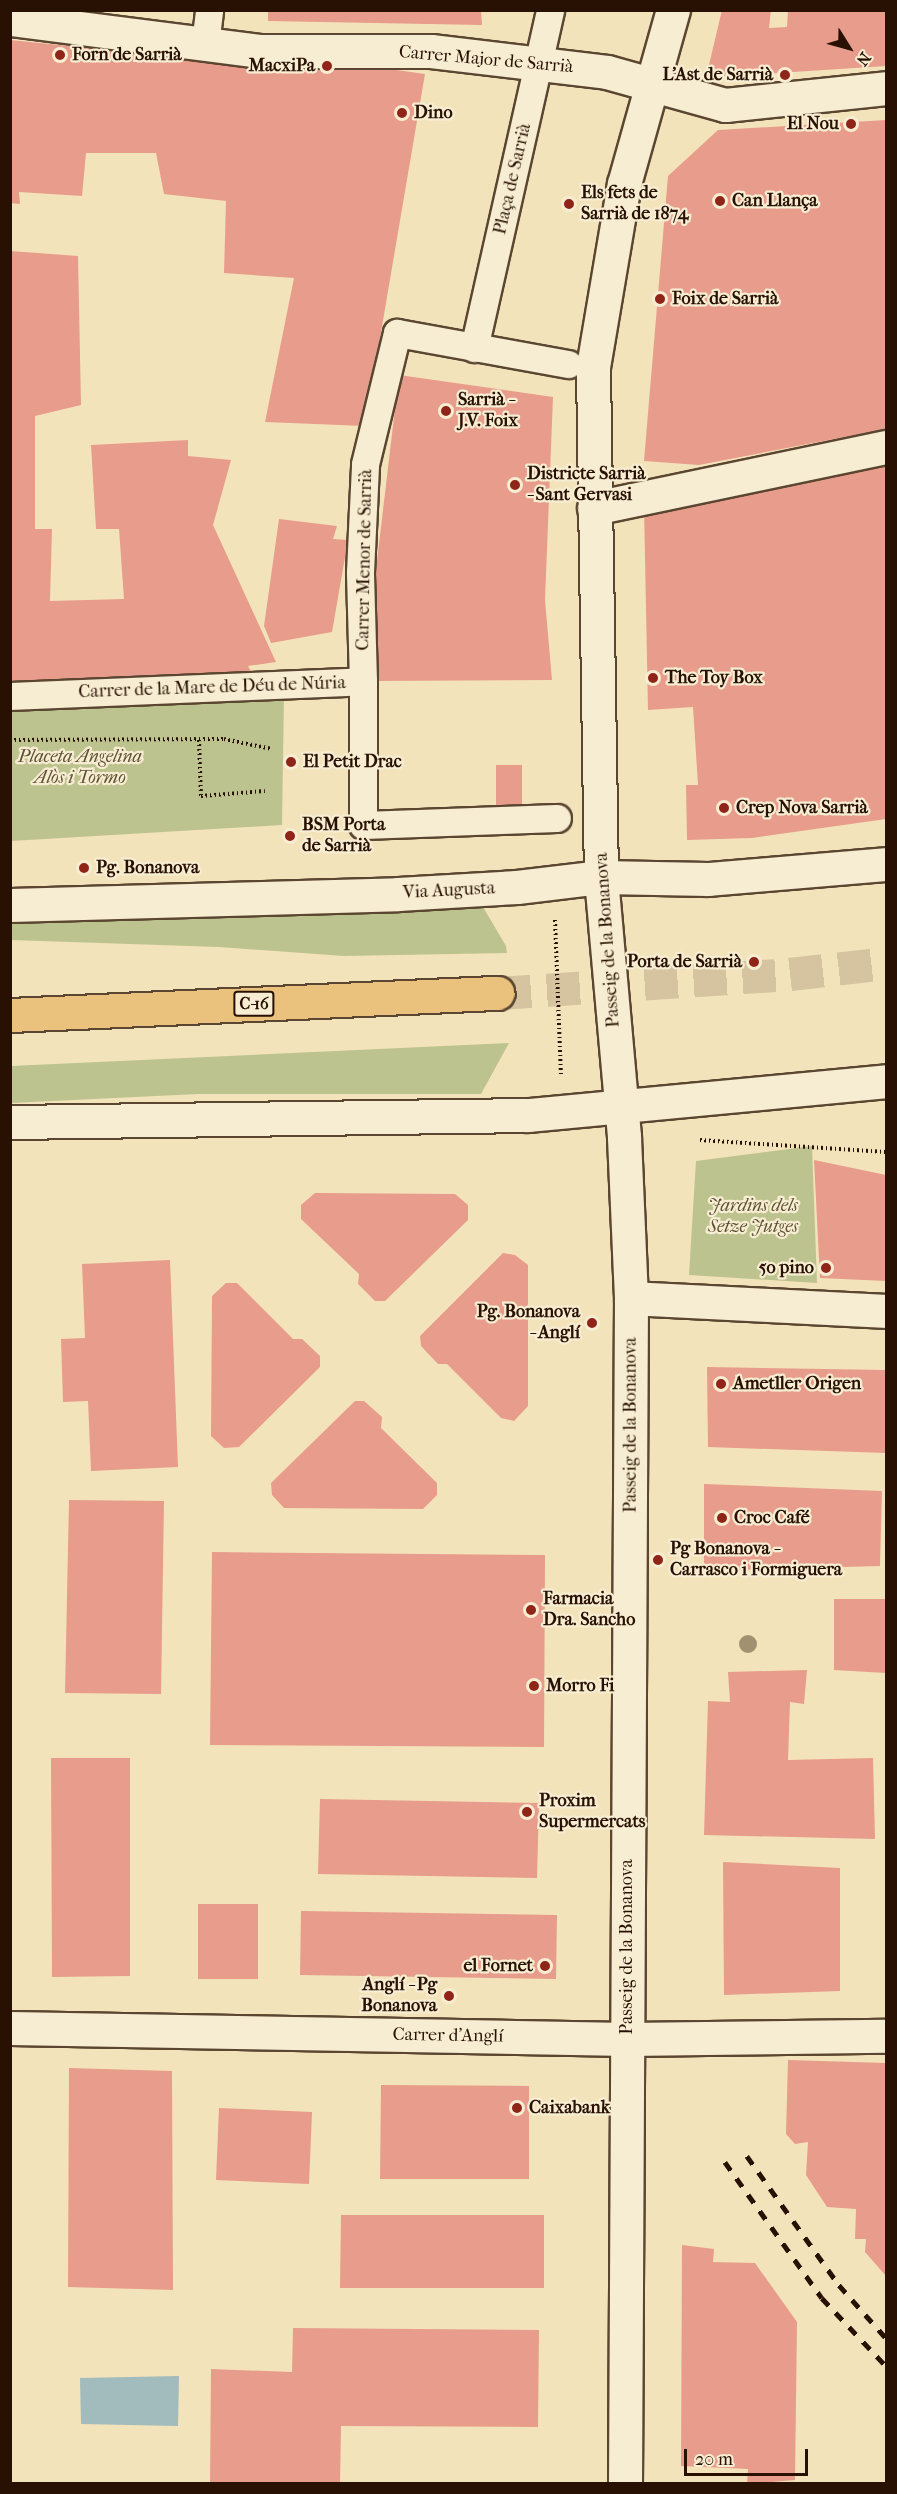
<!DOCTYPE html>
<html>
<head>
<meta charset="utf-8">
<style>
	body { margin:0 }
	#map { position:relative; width:897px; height:2494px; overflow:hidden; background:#f3e3ba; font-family:"IM FELL French Canon",serif }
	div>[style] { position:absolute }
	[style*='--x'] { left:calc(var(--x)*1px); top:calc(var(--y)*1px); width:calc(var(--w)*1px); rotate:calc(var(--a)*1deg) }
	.green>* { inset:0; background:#bdc38f }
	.water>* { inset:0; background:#a2bbbc }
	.building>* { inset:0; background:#e89c8c }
	.trunk-tunnel>* { height:33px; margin-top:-16.5px; transform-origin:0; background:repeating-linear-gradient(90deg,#d5c49f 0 33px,transparent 0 49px) }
	.path>* { height:4px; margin-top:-2px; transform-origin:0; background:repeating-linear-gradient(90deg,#281103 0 1.5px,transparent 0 4.5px) }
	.roads { filter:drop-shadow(2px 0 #5b4631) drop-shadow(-2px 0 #5b4631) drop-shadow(0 2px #5b4631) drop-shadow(0 -2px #5b4631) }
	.pedestrian>* { height:27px; margin:-13.5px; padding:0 13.5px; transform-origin:13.5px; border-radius:13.5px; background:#f7edd2 }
	.minor>* { height:33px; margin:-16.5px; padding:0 16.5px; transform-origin:16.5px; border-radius:16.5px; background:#f7edd2 }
	.tertiary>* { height:33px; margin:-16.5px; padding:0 16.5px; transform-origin:16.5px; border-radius:16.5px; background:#f7edd2 }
	.trunk>* { height:33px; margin:-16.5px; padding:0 16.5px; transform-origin:16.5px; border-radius:16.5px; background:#eac27d }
	.rail>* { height:4.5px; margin-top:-2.25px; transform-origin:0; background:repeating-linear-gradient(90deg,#281103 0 10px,transparent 0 20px) }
	.trees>* { width:18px; height:18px; margin:-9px; border-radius:50%; background:#a09270 }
	.dots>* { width:16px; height:16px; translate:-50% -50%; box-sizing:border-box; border:3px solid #f7edd2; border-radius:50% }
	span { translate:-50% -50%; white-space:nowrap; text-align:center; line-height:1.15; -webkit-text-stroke:4.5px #f7edd2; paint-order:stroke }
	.shield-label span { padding:2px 4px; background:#f7edd2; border:2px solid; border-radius:4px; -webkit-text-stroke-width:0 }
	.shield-label { font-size:16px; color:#281103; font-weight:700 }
	.poi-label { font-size:18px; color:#281103; font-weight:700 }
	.left { translate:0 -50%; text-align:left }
	.right { translate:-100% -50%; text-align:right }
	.street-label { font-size:18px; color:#281103 }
	.park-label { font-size:18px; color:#5c4f34; font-style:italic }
	.frame { position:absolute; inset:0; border:12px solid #281103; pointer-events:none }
	.north { position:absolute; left:819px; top:18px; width:60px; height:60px; -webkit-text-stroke:4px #f7edd2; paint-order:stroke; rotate:127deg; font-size:16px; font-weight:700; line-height:24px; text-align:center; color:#281103 }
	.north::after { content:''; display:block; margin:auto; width:21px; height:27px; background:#281103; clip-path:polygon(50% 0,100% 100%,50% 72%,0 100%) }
	.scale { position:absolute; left:684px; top:2449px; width:124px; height:27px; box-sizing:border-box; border:3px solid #281103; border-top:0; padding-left:8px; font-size:18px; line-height:21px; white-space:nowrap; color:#281103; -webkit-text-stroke:4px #f7edd2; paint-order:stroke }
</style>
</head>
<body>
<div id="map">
	<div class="green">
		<div style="clip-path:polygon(284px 694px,282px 825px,11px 841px,11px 703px)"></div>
		<div style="clip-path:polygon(483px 907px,506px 946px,507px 953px,344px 956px,219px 947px,11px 940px,10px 919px)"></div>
		<div style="clip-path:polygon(509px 1043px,481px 1094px,198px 1094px,11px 1103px,11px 1066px)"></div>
		<div style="clip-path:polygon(812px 1146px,817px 1283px,689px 1275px,696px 1161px)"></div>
	</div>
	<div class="water">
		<div style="clip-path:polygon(179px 2376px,178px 2426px,81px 2424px,80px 2378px)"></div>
	</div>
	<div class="building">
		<div style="clip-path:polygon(268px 10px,481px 10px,482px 25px,268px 21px)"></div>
		<div style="clip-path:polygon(722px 10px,771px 10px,769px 28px,787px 27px,788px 10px,886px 10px,886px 66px,714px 77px,708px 69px)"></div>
		<div style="clip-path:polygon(10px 40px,148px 54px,368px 66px,425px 74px,365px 426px,265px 422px,294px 278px,224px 273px,226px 201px,164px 194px,156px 153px,86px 153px,82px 196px,19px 192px,20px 204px,10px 203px)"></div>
		<div style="clip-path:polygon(886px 120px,886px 429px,699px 465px,644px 461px,668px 176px,718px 130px)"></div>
		<div style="clip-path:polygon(10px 251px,78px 256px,81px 405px,35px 416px,35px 529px,52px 529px,50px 601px,124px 599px,119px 529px,96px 529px,91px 445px,188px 440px,188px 456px,231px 460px,213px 525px,276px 662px,248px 666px,253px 675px,10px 682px)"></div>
		<div style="clip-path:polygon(399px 375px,553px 397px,545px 600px,552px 680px,370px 681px,372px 603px)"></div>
		<div style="clip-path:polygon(886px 463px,886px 819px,752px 838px,687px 840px,686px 785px,698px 785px,693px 707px,648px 710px,644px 507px)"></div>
		<div style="clip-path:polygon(279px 519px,337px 526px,333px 539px,348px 540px,332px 632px,271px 643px,264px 626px)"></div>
		<div style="clip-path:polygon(496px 765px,522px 765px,522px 809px,496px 810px)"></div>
		<div style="clip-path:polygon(814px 1160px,886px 1175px,886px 1281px,820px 1278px)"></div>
		<div style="clip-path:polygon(315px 1193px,455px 1194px,468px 1205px,468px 1220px,385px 1301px,375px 1301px,358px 1284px,359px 1274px,301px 1219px,301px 1205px)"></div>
		<div style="clip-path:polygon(503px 1253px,515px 1255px,528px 1265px,528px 1406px,514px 1421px,501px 1418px,447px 1364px,438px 1364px,421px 1346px,420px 1336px)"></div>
		<div style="clip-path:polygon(170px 1260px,178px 1467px,91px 1471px,88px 1401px,63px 1402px,61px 1339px,85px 1338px,82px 1264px)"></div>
		<div style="clip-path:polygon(226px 1283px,237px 1283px,293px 1339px,302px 1339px,320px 1356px,320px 1367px,239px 1447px,224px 1448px,211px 1436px,212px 1296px)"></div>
		<div style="clip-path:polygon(707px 1367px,886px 1370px,886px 1453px,708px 1447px)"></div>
		<div style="clip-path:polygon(355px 1401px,364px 1401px,382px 1417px,381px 1428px,437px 1483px,437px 1495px,423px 1509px,284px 1508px,272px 1495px,271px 1483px)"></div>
		<div style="clip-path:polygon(704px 1484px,882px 1491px,880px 1566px,704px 1571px)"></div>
		<div style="clip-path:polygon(69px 1500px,164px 1501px,161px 1694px,65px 1693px)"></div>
		<div style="clip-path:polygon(212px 1552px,545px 1555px,544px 1747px,210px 1745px)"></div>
		<div style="clip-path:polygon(834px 1599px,886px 1599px,886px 1673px,834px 1670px)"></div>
		<div style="clip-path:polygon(807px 1670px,804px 1704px,790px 1702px,788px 1760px,873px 1758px,875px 1839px,704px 1835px,708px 1701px,730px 1702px,728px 1672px)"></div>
		<div style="clip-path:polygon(51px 1758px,130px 1758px,130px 1976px,52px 1977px)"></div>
		<div style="clip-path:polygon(320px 1799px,539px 1803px,537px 1878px,318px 1874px)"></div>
		<div style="clip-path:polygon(723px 1862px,840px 1868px,840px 1991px,724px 1995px)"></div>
		<div style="clip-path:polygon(198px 1904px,258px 1904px,258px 1979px,198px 1979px)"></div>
		<div style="clip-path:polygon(301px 1911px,557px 1915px,556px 1979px,300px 1975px)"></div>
		<div style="clip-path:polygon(788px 2060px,886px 2063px,886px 2276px,865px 2252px,866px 2239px,855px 2239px,856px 2209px,827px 2207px,806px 2175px,808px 2142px,795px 2144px,786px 2134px)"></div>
		<div style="clip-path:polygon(69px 2068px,172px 2071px,173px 2290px,68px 2287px)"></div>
		<div style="clip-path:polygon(381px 2085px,529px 2086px,529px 2179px,380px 2179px)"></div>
		<div style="clip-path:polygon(219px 2108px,312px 2112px,309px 2184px,216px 2180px)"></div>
		<div style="clip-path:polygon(341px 2215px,544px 2215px,544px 2288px,340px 2288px)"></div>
		<div style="clip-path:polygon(682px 2245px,714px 2249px,713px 2262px,755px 2263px,797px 2322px,795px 2480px,747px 2484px,748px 2469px,681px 2466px)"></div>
		<div style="clip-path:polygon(293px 2328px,539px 2330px,538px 2427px,341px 2426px,340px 2484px,210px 2484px,211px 2369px,292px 2372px)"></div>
	</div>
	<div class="trunk-tunnel">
		<div style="--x:498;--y:993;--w:293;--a:-3.7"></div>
		<div style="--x:790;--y:974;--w:97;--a:-6.5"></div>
	</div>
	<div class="path">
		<div style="--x:10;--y:740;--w:214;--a:-0.3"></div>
		<div style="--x:224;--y:739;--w:49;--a:11.8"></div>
		<div style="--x:199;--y:740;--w:56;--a:88"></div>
		<div style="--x:201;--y:796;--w:64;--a:-4.5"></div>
		<div style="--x:555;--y:920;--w:155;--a:87.8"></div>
		<div style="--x:700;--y:1140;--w:186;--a:3.7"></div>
	</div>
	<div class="roads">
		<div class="pedestrian">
			<div style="--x:205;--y:44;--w:34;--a:-83"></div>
			<div style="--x:474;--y:348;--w:346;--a:-77.3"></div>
			<div style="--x:363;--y:681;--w:109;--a:-91.6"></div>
			<div style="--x:360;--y:572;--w:108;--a:-87.3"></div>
			<div style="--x:365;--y:464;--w:135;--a:-76.3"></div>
			<div style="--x:397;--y:333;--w:174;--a:10.3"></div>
			<div style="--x:10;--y:696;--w:353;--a:-2.4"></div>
			<div style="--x:363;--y:681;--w:144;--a:90"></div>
			<div style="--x:363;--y:825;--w:194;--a:-2.1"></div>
		</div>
		<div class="minor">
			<div style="--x:10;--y:19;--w:253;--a:7.3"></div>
			<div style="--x:261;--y:51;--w:170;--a:0"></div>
			<div style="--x:431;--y:51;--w:177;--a:6.8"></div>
			<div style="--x:607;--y:72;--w:123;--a:15.6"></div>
			<div style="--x:725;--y:105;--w:162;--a:-6"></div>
			<div style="--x:594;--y:508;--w:298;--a:-11.8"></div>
			<div style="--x:631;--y:1298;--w:255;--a:2.9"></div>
			<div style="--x:10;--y:2028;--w:617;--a:1.02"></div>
			<div style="--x:627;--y:2039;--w:259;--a:-0.7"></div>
		</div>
		<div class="tertiary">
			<div style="--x:10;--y:905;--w:388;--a:-1.6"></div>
			<div style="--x:398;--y:894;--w:119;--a:-3.4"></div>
			<div style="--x:517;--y:887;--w:85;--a:-6.8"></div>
			<div style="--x:601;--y:877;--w:107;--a:1.1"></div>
			<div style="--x:708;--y:879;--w:179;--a:-4.8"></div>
			<div style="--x:10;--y:1122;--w:518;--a:-0.77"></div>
			<div style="--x:528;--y:1115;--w:360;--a:-5.4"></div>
			<div style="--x:625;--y:2484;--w:1186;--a:-89.71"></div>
			<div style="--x:631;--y:1298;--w:162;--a:-92.5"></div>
			<div style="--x:624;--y:1136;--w:258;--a:-95.1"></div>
			<div style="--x:601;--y:879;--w:512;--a:-90.9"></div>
			<div style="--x:593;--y:367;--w:186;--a:-80.4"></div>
			<div style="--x:624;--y:184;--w:181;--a:-74.3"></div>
		</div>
		<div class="trunk">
			<div style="--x:10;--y:1015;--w:488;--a:-2.6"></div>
		</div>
	</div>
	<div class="rail">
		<div style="--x:747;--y:2156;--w:158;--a:54.5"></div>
		<div style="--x:839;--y:2285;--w:71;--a:48.4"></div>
		<div style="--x:725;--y:2162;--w:167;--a:54.5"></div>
		<div style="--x:822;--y:2298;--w:93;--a:46.7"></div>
	</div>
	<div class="trees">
		<div style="left:748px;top:1644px"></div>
	</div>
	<div class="dots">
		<div style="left:60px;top:55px;background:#8f2418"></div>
		<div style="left:327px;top:66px;background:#8f2418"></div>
		<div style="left:785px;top:75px;background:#8f2418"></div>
		<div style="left:402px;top:113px;background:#8f2418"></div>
		<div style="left:851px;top:124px;background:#8f2418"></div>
		<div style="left:720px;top:201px;background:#8f2418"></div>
		<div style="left:569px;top:204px;background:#8f2418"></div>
		<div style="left:660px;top:299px;background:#8f2418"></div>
		<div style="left:446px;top:411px;background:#8f2418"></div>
		<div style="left:515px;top:485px;background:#8f2418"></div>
		<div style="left:653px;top:678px;background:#8f2418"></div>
		<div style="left:291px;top:762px;background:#8f2418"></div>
		<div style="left:724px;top:808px;background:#8f2418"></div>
		<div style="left:290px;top:836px;background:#8f2418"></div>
		<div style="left:84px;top:868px;background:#8f2418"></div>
		<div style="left:754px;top:962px;background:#8f2418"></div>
		<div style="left:826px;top:1268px;background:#8f2418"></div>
		<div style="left:592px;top:1323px;background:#8f2418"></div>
		<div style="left:721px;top:1384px;background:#8f2418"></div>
		<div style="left:722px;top:1518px;background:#8f2418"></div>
		<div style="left:658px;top:1560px;background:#8f2418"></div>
		<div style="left:531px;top:1610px;background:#8f2418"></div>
		<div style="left:534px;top:1686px;background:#8f2418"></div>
		<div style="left:527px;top:1812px;background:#8f2418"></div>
		<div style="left:545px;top:1966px;background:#8f2418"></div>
		<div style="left:449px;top:1996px;background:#8f2418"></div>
		<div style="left:517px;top:2108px;background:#8f2418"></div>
	</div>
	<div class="shield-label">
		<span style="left:254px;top:1004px">C-16</span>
	</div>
	<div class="poi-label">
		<span class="left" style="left:72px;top:55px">Forn de Sarrià</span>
		<span class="right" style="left:315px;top:66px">MacxiPa</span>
		<span class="right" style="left:773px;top:75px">L'Ast de Sarrià</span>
		<span class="left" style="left:414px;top:113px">Dino</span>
		<span class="right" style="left:839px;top:124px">El Nou</span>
		<span class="left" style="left:581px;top:204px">Els fets de<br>Sarrià de 1874</span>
		<span class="left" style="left:732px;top:201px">Can Llança</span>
		<span class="left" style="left:672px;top:299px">Foix de Sarrià</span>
		<span class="left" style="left:458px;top:411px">Sarrià -<br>J.V. Foix</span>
		<span class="left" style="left:527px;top:485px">Districte Sarrià<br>- Sant Gervasi</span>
		<span class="left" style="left:665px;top:678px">The Toy Box</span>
		<span class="left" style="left:303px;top:762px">El Petit Drac</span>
		<span class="left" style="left:736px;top:808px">Crep Nova Sarrià</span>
		<span class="left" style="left:302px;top:836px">BSM Porta<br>de Sarrià</span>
		<span class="left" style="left:96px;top:868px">Pg. Bonanova</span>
		<span class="right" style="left:742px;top:962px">Porta de Sarrià</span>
		<span class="right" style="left:814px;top:1268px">5o pino</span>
		<span class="right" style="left:580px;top:1323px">Pg. Bonanova<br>- Anglí</span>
		<span class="left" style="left:733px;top:1384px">Ametller Origen</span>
		<span class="left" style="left:734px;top:1518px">Croc Café</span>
		<span class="left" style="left:670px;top:1560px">Pg Bonanova -<br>Carrasco i Formiguera</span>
		<span class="left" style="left:543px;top:1610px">Farmacia<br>Dra. Sancho</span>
		<span class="left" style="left:546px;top:1686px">Morro Fi</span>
		<span class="left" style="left:539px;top:1812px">Proxim<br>Supermercats</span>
		<span class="right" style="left:533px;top:1966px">el Fornet</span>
		<span class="right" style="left:437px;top:1996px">Anglí - Pg<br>Bonanova</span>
		<span class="left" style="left:529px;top:2108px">Caixabank</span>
	</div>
	<div class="street-label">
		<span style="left:486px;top:60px;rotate:5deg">Carrer Major de Sarrià</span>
		<span style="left:513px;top:179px;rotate:-77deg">Plaça de Sarrià</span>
		<span style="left:365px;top:560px;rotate:-89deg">Carrer Menor de Sarrià</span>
		<span style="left:212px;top:688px;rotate:-2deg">Carrer de la Mare de Déu de Núria</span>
		<span style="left:449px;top:891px;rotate:-3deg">Via Augusta</span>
		<span style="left:608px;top:940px;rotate:-94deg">Passeig de la Bonanova</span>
		<span style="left:631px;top:1425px;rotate:-90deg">Passeig de la Bonanova</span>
		<span style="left:627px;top:1947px;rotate:-90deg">Passeig de la Bonanova</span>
		<span style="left:448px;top:2036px;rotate:1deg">Carrer d'Anglí</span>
	</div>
	<div class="park-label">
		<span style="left:80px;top:768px">Placeta Angelina<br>Alòs i Tormo</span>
		<span style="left:753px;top:1217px">Jardins dels<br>Setze Jutges</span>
	</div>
	<div class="frame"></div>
	<div class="north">N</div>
	<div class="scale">20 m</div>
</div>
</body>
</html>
